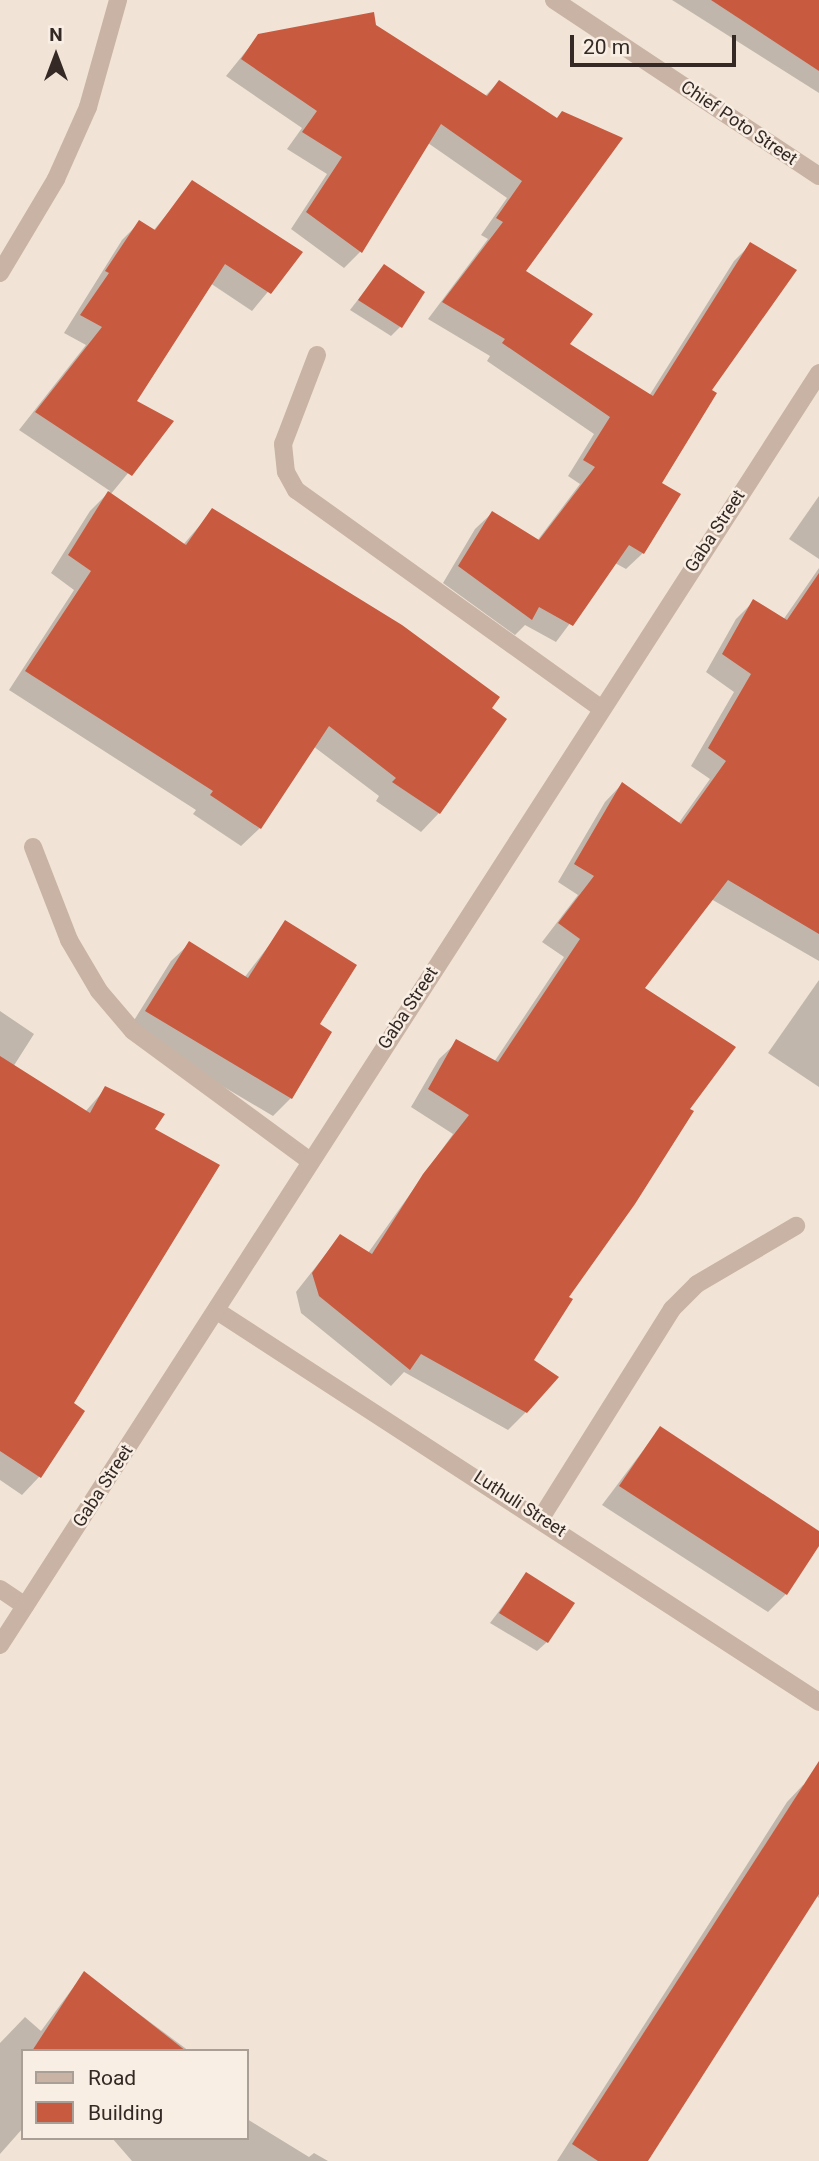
<!DOCTYPE html>
<html>
<head>
<meta charset="utf-8">
<style>
	body { margin:0 }
	#map { position:relative; width:819px; height:2161px; overflow:hidden; background:#f1e4d7; font-family:Roboto,sans-serif }
	div>[style] { position:absolute }
	[style*='--x'] { left:calc(var(--x)*1px); top:calc(var(--y)*1px); width:calc(var(--w)*1px); rotate:calc(var(--a)*1deg) }
	.shadow>* { inset:0; background:#0003 }
	.building>* { inset:0; background:#c75a3f }
	.lane>* { height:18px; margin:-9px; padding:0 9px; transform-origin:9px; border-radius:9px; background:#c9b3a4 }
	.street>* { height:18px; margin:-9px; padding:0 9px; transform-origin:9px; border-radius:9px; background:#c9b3a4 }
	span { translate:-50% -50%; white-space:nowrap; text-align:center; line-height:1.15; -webkit-text-stroke:5px #f9eee3; paint-order:stroke }
	.street-label { font-size:18px; color:#342925 }
	.legend { position:absolute; left:21px; top:2049px; width:228px; height:91px; box-sizing:border-box; background:#f9eee3; border:2px solid #aa9f97; margin:0; padding:9px 12px; list-style:none; font-size:21px; color:#342925 }
	.legend li { display:flex; align-items:center; gap:14px; height:35px }
	.legend b { width:35px; border:2px solid #aa9f97 }
	.north { position:absolute; left:21px; top:21px; width:70px; height:70px; -webkit-text-stroke:5px #f9eee3; paint-order:stroke; rotate:0deg; font-size:19px; font-weight:700; line-height:28px; text-align:center; color:#342925 }
	.north::after { content:''; display:block; margin:auto; width:24px; height:32px; background:#342925; clip-path:polygon(50% 0,100% 100%,50% 72%,0 100%) }
	.scale { position:absolute; left:570px; top:35px; width:166px; height:32px; box-sizing:border-box; border:4px solid #342925; border-top:0; padding-left:9px; font-size:21px; line-height:24px; white-space:nowrap; color:#342925; -webkit-text-stroke:5px #f9eee3; paint-order:stroke }
</style>
</head>
<body>
<div id="map">
	<div class="shadow">
		<div style="clip-path:polygon(672px 0,805px 0,819px 9px,819px 93px)"></div>
		<div style="clip-path:polygon(375px 26px,485px 96px,499px 82px,556px 120px,524px 272px,567px 345px,649px 396px,734px 261px,751px 244px,710px 391px,659px 483px,643px 553px,626px 569px,615px 563px,556px 642px,525px 625px,515px 635px,443px 583px,475px 529px,492px 513px,537px 541px,580px 484px,568px 476px,594px 434px,487px 361px,490px 356px,428px 319px,488px 239px,481px 235px,507px 198px,428px 143px,360px 252px,344px 268px,291px 229px,327px 174px,287px 149px,302px 128px,226px 76px,259px 35px)"></div>
		<div style="clip-path:polygon(193px 183px,301px 252px,252px 311px,210px 283px,134px 402px,171px 421px,110px 495px,183px 545px,213px 510px,505px 719px,439px 813px,421px 832px,376px 801px,379px 796px,313px 746px,260px 828px,241px 846px,193px 814px,196px 810px,9px 690px,74px 590px,51px 573px,90px 511px,110px 491px,19px 430px,86px 345px,64px 333px,122px 240px,140px 222px,153px 231px)"></div>
		<div style="clip-path:polygon(384px 266px,400px 327px,391px 336px,350px 310px)"></div>
		<div style="clip-path:polygon(819px 496px,819px 559px,789px 539px)"></div>
		<div style="clip-path:polygon(819px 568px,819px 961px,711px 899px,643px 988px,688px 1109px,567px 1297px,532px 1360px,526px 1412px,508px 1430px,404px 1372px,391px 1386px,301px 1313px,296px 1292px,340px 1236px,368px 1253px,453px 1134px,411px 1107px,439px 1059px,457px 1042px,494px 1062px,564px 957px,542px 942px,578px 895px,558px 882px,605px 802px,622px 784px,678px 824px,710px 779px,691px 766px,734px 692px,706px 672px,736px 619px,754px 601px,783px 620px)"></div>
		<div style="clip-path:polygon(286px 923px,317px 1025px,291px 1098px,273px 1116px,128px 1030px,171px 961px,190px 943px,244px 978px)"></div>
		<div style="clip-path:polygon(819px 980px,819px 1087px,768px 1053px)"></div>
		<div style="clip-path:polygon(0 1011px,34px 1034px,13px 1067px,85px 1112px,106px 1088px,152px 1130px,71px 1403px,39px 1477px,22px 1495px,0 1480px)"></div>
		<div style="clip-path:polygon(660px 1428px,819px 1532px,819px 1543px,786px 1594px,768px 1612px,602px 1505px)"></div>
		<div style="clip-path:polygon(527px 1574px,547px 1642px,537px 1651px,490px 1623px)"></div>
		<div style="clip-path:polygon(803px 1785px,819px 1797px,819px 1898px,816px 1895px,646px 2161px,557px 2161px,787px 1802px)"></div>
		<div style="clip-path:polygon(84px 1973px,189px 2051px,23px 2051px,23px 2128px,0 2154px,0 2043px,25px 2017px,41px 2031px)"></div>
		<div style="clip-path:polygon(247px 2119px,309px 2157px,314px 2153px,328px 2161px,132px 2161px,112px 2138px,247px 2138px)"></div>
	</div>
	<div class="building">
		<div style="clip-path:polygon(711px 0,819px 0,819px 71px)"></div>
		<div style="clip-path:polygon(374px 12px,376px 25px,487px 96px,499px 80px,557px 118px,562px 111px,623px 138px,526px 271px,593px 314px,570px 344px,653px 396px,750px 242px,797px 270px,712px 390px,717px 393px,662px 483px,681px 494px,644px 554px,629px 545px,573px 626px,539px 607px,532px 620px,458px 566px,492px 511px,539px 540px,595px 467px,583px 460px,610px 417px,502px 343px,505px 339px,442px 302px,503px 222px,496px 218px,522px 181px,441px 124px,362px 253px,306px 212px,342px 157px,302px 132px,317px 111px,241px 59px,258px 34px)"></div>
		<div style="clip-path:polygon(192px 180px,303px 252px,271px 294px,225px 264px,137px 401px,174px 421px,132px 476px,35px 412px,102px 327px,80px 315px,109px 273px,105px 271px,139px 220px,155px 230px)"></div>
		<div style="clip-path:polygon(384px 264px,425px 292px,402px 328px,358px 300px)"></div>
		<div style="clip-path:polygon(108px 491px,186px 545px,212px 508px,402px 625px,500px 697px,492px 708px,507px 719px,440px 814px,392px 782px,396px 778px,329px 726px,261px 829px,210px 795px,213px 791px,25px 671px,91px 571px,68px 555px)"></div>
		<div style="clip-path:polygon(819px 573px,819px 934px,728px 880px,645px 988px,736px 1047px,690px 1109px,694px 1111px,635px 1204px,569px 1297px,573px 1299px,534px 1360px,559px 1377px,527px 1413px,421px 1354px,410px 1370px,319px 1296px,312px 1273px,340px 1234px,372px 1254px,423px 1174px,469px 1115px,428px 1089px,456px 1039px,498px 1062px,580px 939px,558px 923px,594px 876px,574px 864px,622px 782px,681px 824px,726px 761px,708px 748px,751px 674px,722px 654px,753px 599px,787px 620px)"></div>
		<div style="clip-path:polygon(285px 920px,357px 965px,320px 1024px,332px 1032px,292px 1099px,145px 1011px,189px 941px,248px 978px)"></div>
		<div style="clip-path:polygon(0 1056px,90px 1113px,105px 1086px,165px 1114px,155px 1129px,220px 1165px,74px 1403px,85px 1411px,41px 1478px,0 1451px)"></div>
		<div style="clip-path:polygon(660px 1426px,819px 1531px,819px 1546px,787px 1595px,619px 1486px)"></div>
		<div style="clip-path:polygon(526px 1572px,575px 1603px,548px 1643px,499px 1613px)"></div>
		<div style="clip-path:polygon(819px 1761px,819px 1894px,648px 2161px,598px 2161px,572px 2144px)"></div>
		<div style="clip-path:polygon(84px 1971px,186px 2051px,32px 2051px)"></div>
	</div>
	<div class="lane">
		<div style="--x:317;--y:355;--w:95;--a:110.9"></div>
		<div style="--x:283;--y:444;--w:28;--a:84"></div>
		<div style="--x:286;--y:472;--w:21;--a:61"></div>
		<div style="--x:296;--y:490;--w:374;--a:35.6"></div>
		<div style="--x:33;--y:847;--w:100;--a:68.8"></div>
		<div style="--x:69;--y:940;--w:59;--a:59.5"></div>
		<div style="--x:99;--y:991;--w:52;--a:49.6"></div>
		<div style="--x:133;--y:1031;--w:220;--a:36.3"></div>
		<div style="--x:541;--y:1518;--w:247;--a:-57.9"></div>
		<div style="--x:672;--y:1309;--w:35;--a:-45"></div>
		<div style="--x:697;--y:1284;--w:115;--a:-30.4"></div>
		<div style="--x:0;--y:1589;--w:30;--a:34"></div>
	</div>
	<div class="street">
		<div style="--x:554;--y:0;--w:318;--a:33.6"></div>
		<div style="--x:0;--y:273;--w:109;--a:-59.2"></div>
		<div style="--x:56;--y:179;--w:79;--a:-66"></div>
		<div style="--x:88;--y:107;--w:111;--a:-74.3"></div>
		<div style="--x:217;--y:1311;--w:718;--a:33"></div>
		<div style="--x:0;--y:1645;--w:1513;--a:-57.22"></div>
	</div>
	<div class="street-label">
		<span style="left:739px;top:123px;rotate:34deg">Chief Poto Street</span>
		<span style="left:715px;top:531px;rotate:-57deg">Gaba Street</span>
		<span style="left:408px;top:1008px;rotate:-57deg">Gaba Street</span>
		<span style="left:103px;top:1486px;rotate:-57deg">Gaba Street</span>
		<span style="left:520px;top:1504px;rotate:33deg">Luthuli Street</span>
	</div>
	<ul class="legend">
	<li><b style="height:9px;background:#c9b3a4"></b>Road</li>
	<li><b style="height:19px;background:#c75a3f"></b>Building</li>
	</ul>
	<div class="north">N</div>
	<div class="scale">20 m</div>
</div>
</body>
</html>
